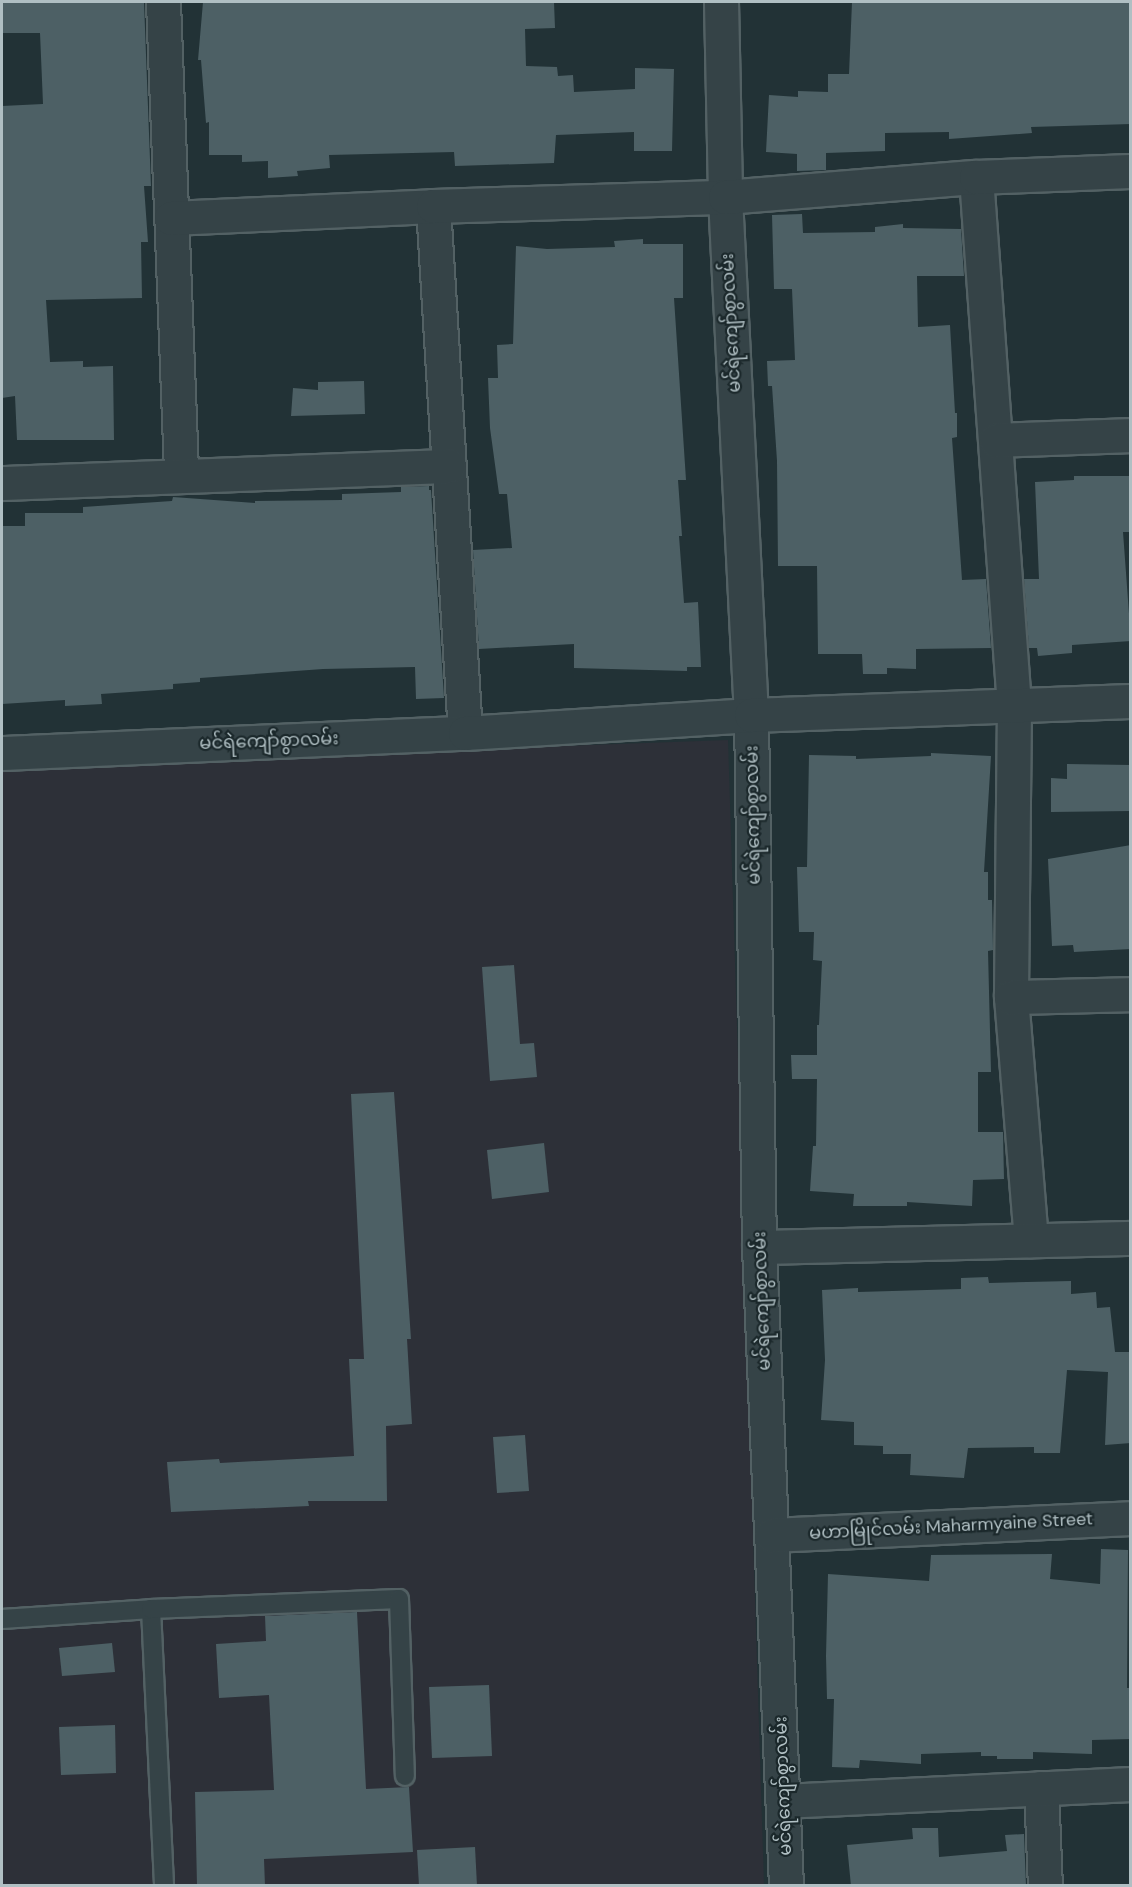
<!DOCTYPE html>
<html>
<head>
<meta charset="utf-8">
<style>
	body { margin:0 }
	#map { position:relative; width:1132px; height:1887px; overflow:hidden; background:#223236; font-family:"DM Sans","Noto Sans Myanmar",sans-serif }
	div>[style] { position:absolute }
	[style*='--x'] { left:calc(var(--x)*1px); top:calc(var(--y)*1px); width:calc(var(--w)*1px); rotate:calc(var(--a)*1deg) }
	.medical>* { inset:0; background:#2d3038 }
	.building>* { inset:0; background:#4d6065 }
	.roads { filter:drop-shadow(2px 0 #536164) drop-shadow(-2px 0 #536164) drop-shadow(0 2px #536164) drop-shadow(0 -2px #536164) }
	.service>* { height:18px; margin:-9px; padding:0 9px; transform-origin:9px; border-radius:9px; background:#354347 }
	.minor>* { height:33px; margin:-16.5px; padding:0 16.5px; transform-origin:16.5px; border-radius:16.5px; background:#354347 }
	span { translate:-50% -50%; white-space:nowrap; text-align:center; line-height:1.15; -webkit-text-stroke:4.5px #1b282b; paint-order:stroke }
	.street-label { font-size:18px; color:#b0bfc3 }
	.frame { position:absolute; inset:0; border:3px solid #b0bfc3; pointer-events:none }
</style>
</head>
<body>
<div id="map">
	<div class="medical">
		<div style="clip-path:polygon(728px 740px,764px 1885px,2px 1885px,2px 766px)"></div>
	</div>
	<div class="building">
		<div style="clip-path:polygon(2px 2px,144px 2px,151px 186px,144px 186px,148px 242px,141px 242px,142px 298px,46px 300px,50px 362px,83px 361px,83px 367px,113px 366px,114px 440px,17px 440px,15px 396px,2px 398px,2px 106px,43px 104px,40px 33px,2px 33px)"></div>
		<div style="clip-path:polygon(203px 2px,554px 2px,555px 28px,525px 29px,526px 66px,557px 67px,558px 76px,573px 75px,574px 92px,635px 89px,635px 68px,674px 69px,672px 151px,634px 151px,634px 132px,556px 135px,554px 163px,455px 166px,454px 152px,329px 155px,330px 168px,297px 171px,298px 176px,268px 178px,268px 161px,242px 162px,242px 155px,209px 155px,209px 122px,206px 123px,201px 60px,198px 60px)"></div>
		<div style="clip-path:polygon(852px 2px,1131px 2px,1131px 124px,1031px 127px,1032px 133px,949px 139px,949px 132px,885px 133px,885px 151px,826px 153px,826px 170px,797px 171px,797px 154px,766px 152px,769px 95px,798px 97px,798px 91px,828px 92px,828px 74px,849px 74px)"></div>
		<div style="clip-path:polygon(802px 214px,803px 233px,875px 232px,875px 227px,903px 224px,903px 228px,961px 229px,964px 276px,917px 276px,918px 327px,950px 325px,955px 413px,957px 413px,957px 437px,952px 438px,962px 580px,986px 579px,991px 648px,916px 649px,916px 669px,887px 668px,887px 674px,863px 674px,862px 654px,818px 654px,817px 566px,778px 566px,777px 461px,772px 386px,768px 386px,767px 361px,795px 360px,792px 289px,774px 289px,772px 215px)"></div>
		<div style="clip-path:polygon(643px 239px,643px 244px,683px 244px,683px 298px,674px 298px,686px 480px,678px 480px,682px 536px,679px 536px,684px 603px,698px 602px,701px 667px,687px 667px,687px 671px,574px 668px,574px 644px,479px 649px,473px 550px,512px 548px,507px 494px,499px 494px,490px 428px,488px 378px,498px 378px,497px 345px,513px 344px,516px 246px,547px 249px,615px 247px,614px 241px)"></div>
		<div style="clip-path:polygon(364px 381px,365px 414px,291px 416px,293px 388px,318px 390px,318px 382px)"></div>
		<div style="clip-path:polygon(1074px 476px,1131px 476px,1131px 532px,1123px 532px,1131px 641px,1072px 645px,1072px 653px,1038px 656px,1037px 648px,1029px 648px,1024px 579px,1039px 579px,1035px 482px,1074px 480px)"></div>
		<div style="clip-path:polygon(429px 486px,429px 490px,431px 490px,444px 698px,416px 699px,415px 667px,323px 669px,200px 678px,200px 682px,173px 684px,173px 689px,101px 694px,102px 704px,65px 706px,65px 700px,2px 704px,2px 526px,25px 526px,25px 513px,83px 513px,83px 507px,172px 501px,173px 497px,255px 503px,255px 501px,342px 500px,342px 494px,401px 492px,401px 487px)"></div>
		<div style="clip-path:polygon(931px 753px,991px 756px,984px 872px,988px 872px,988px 900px,992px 900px,993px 950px,988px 951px,991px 1072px,978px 1072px,978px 1132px,1003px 1132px,1004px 1179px,973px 1180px,972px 1206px,907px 1202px,907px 1206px,853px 1206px,854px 1194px,810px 1191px,813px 1146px,816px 1146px,817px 1079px,792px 1079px,791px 1055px,817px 1055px,817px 1025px,819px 1025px,822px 961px,813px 960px,814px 932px,799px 932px,797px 867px,807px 867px,809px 755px,856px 756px,856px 759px,931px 756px)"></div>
		<div style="clip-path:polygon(1067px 764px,1131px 765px,1131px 811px,1051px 812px,1051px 778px,1067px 779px)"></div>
		<div style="clip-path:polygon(1131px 845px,1131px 949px,1074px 952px,1073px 945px,1052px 946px,1048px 859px)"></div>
		<div style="clip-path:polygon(514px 965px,520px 1044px,534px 1043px,537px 1077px,490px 1081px,482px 967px)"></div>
		<div style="clip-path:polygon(394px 1092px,411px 1339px,407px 1339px,412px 1424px,386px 1426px,387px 1501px,308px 1501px,309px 1506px,171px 1512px,167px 1462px,219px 1459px,220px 1463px,354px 1456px,349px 1359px,364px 1359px,351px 1094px)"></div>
		<div style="clip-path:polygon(544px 1143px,549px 1192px,492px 1199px,487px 1150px)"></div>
		<div style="clip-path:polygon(988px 1277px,989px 1283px,1071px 1281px,1071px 1294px,1096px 1292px,1097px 1308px,1110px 1307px,1115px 1352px,1131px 1352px,1131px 1443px,1105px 1445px,1108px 1372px,1067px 1370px,1060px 1453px,1034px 1453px,1034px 1447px,968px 1448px,964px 1478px,910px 1475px,911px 1454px,883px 1454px,883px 1446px,854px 1445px,854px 1422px,821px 1420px,825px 1360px,822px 1290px,858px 1288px,858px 1292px,961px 1289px,961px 1278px)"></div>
		<div style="clip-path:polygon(525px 1435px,529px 1491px,497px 1493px,493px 1437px)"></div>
		<div style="clip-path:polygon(1101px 1549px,1128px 1550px,1127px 1688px,1131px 1688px,1131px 1739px,1092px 1740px,1092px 1754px,1033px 1752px,1033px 1759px,997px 1759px,997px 1756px,981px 1756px,981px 1752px,921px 1754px,921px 1764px,860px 1760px,859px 1768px,832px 1767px,834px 1699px,827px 1699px,826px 1656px,828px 1574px,929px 1581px,931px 1555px,1052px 1554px,1050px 1579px,1100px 1584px)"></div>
		<div style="clip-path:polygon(357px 1612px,366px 1789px,409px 1787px,413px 1852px,264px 1859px,265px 1886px,197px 1886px,195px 1792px,274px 1790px,269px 1695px,219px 1698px,216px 1644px,266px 1641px,265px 1616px)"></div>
		<div style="clip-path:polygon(112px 1643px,115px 1672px,62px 1676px,59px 1648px)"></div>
		<div style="clip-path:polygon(489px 1685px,492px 1756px,432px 1758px,429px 1687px)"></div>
		<div style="clip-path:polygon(115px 1725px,116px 1773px,61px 1775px,59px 1727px)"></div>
		<div style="clip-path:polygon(912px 1828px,938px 1828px,939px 1857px,1007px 1851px,1005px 1835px,1024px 1834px,1026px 1886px,851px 1886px,847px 1845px,913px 1839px)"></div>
		<div style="clip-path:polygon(475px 1847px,477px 1886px,419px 1886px,417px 1850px)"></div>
	</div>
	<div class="roads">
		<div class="service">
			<div style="--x:151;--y:1609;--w:277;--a:87.3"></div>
			<div style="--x:2;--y:1619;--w:149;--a:-3.8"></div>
			<div style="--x:151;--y:1609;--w:248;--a:-2.3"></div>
			<div style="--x:399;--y:1599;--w:177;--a:88.1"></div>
		</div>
		<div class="minor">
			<div style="--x:163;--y:2;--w:473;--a:87.8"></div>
			<div style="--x:721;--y:2;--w:195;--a:88.8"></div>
			<div style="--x:725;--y:197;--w:519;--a:87.13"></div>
			<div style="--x:751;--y:715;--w:532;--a:89.14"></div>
			<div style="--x:759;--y:1247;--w:640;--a:87.58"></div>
			<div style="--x:976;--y:177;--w:530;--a:85.89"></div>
			<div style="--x:1014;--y:706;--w:291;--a:90.6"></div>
			<div style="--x:1011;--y:997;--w:244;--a:85.3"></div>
			<div style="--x:433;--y:206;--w:528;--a:86.53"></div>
			<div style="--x:171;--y:218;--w:262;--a:-2.6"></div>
			<div style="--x:433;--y:206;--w:292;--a:-1.8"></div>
			<div style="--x:725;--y:197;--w:252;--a:-4.6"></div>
			<div style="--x:976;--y:177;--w:154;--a:-2.2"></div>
			<div style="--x:996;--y:440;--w:134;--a:-2.1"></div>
			<div style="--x:2;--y:483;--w:447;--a:-2.2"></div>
			<div style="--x:2;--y:753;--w:463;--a:-2.5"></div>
			<div style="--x:465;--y:733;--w:287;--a:-3.6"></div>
			<div style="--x:751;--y:715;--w:379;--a:-2.1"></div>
			<div style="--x:1011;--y:997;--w:119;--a:-1.4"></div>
			<div style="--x:759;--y:1247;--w:371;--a:-1.4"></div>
			<div style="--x:772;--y:1535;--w:358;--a:-2.7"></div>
			<div style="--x:1041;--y:1788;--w:98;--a:87.7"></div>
			<div style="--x:784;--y:1801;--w:346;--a:-2.8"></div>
		</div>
	</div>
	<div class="street-label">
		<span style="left:731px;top:323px;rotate:-93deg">မင်ရဲကျော်စွာလမ်း</span>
		<span style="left:269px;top:741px;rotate:-2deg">မင်ရဲကျော်စွာလမ်း</span>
		<span style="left:753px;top:815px;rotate:-91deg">မင်ရဲကျော်စွာလမ်း</span>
		<span style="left:762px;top:1301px;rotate:-92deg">မင်ရဲကျော်စွာလမ်း</span>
		<span style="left:951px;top:1526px;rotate:-3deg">မဟာမြိုင်လမ်း Maharmyaine Street</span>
		<span style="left:783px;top:1786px;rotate:-92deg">မင်ရဲကျော်စွာလမ်း</span>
	</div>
	<div class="frame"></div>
</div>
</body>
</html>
